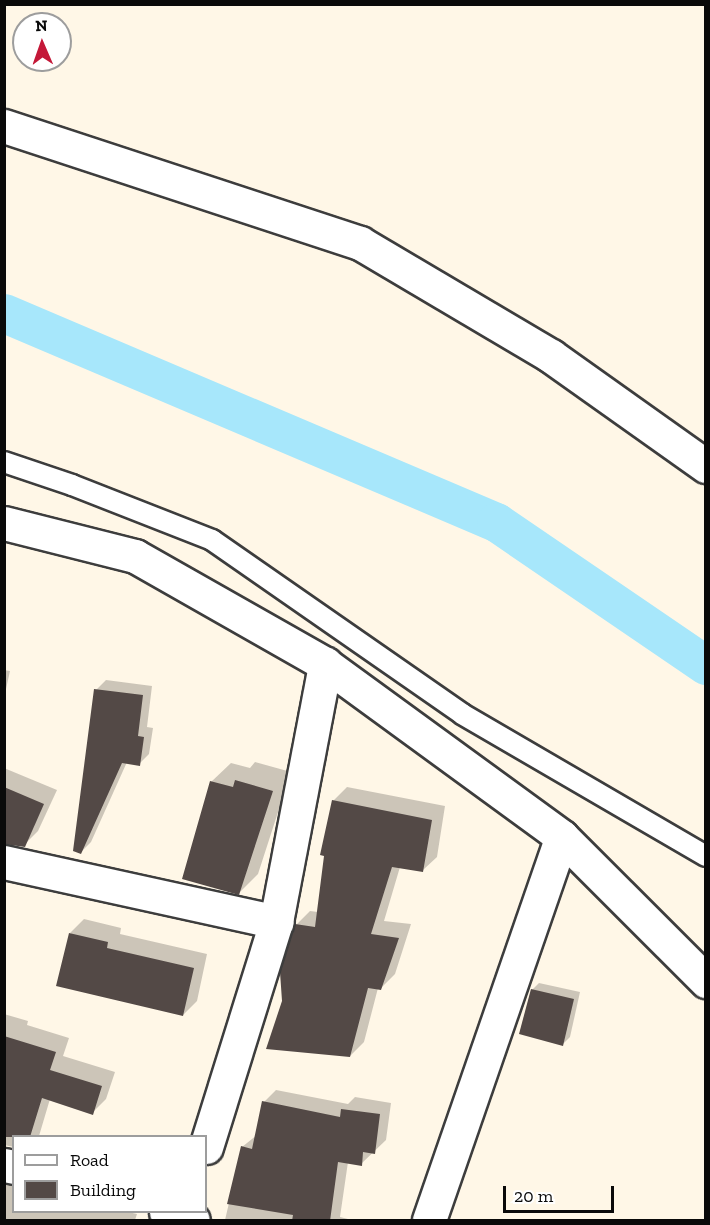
<!DOCTYPE html>
<html>
<head>
<meta charset="utf-8">
<style>
	body { margin:0 }
	#map { position:relative; width:710px; height:1225px; overflow:hidden; background:#fff7e7; font-family:"Zilla Slab",serif }
	div>[style] { position:absolute }
	[style*='--x'] { left:calc(var(--x)*1px); top:calc(var(--y)*1px); width:calc(var(--w)*1px); rotate:calc(var(--a)*1deg) }
	.shadow>* { inset:0; background:#0003 }
	.canal>* { height:39px; margin:-19.5px; padding:0 19.5px; transform-origin:19.5px; border-radius:19.5px; background:#a7e7fb }
	.building>* { inset:0; background:#534946 }
	.roads { filter:drop-shadow(2px 0 #3d3d3d) drop-shadow(-2px 0 #3d3d3d) drop-shadow(0 2px #3d3d3d) drop-shadow(0 -2px #3d3d3d) }
	.service>* { height:20px; margin:-10px; padding:0 10px; transform-origin:10px; border-radius:10px; background:#fff }
	.minor>* { height:33px; margin:-16.5px; padding:0 16.5px; transform-origin:16.5px; border-radius:16.5px; background:#fff }
	span { translate:-50% -50%; white-space:nowrap; text-align:center; line-height:1.15; -webkit-text-stroke:6px #fff; paint-order:stroke }
	.frame { position:absolute; inset:0; border:6px solid #0a0a0a; pointer-events:none }
	.legend { position:absolute; left:12px; top:1135px; width:195px; height:78px; box-sizing:border-box; background:#fff; border:2px solid #9d9d9d; margin:0; padding:8px 10px; list-style:none; font-size:18px; color:#0a0a0a }
	.legend li { display:flex; align-items:center; gap:12px; height:30px }
	.legend b { width:30px; border:2px solid #9d9d9d }
	.north { position:absolute; left:12px; top:12px; width:60px; height:60px; box-sizing:border-box; background:#fff; border:2px solid #9d9d9d; border-radius:50%; rotate:358deg; font-size:16px; font-weight:700; line-height:24px; text-align:center; color:#0a0a0a }
	.north::after { content:''; display:block; margin:auto; width:21px; height:27px; background:#c41838; clip-path:polygon(50% 0,100% 100%,50% 72%,0 100%) }
	.scale { position:absolute; left:503px; top:1186px; width:111px; height:27px; box-sizing:border-box; border:3px solid #0a0a0a; border-top:0; padding-left:8px; font-size:18px; line-height:21px; white-space:nowrap; color:#0a0a0a; -webkit-text-stroke:4px #fff; paint-order:stroke }
</style>
</head>
<body>
<div id="map">
	<div class="shadow">
		<div style="clip-path:polygon(4px 670px,10px 671px,4px 698px)"></div>
		<div style="clip-path:polygon(106px 680px,152px 686px,147px 727px,153px 728px,149px 754px,139px 764px,127px 762px,91px 842px,81px 852px,96px 690px)"></div>
		<div style="clip-path:polygon(255px 762px,291px 772px,258px 874px,239px 893px,211px 782px,231px 763px,250px 768px)"></div>
		<div style="clip-path:polygon(4px 768px,57px 790px,38px 831px,24px 845px,4px 837px)"></div>
		<div style="clip-path:polygon(347px 787px,445px 806px,437px 857px,423px 870px,400px 867px,384px 921px,411px 924px,395px 974px,381px 988px,378px 988px,364px 1042px,350px 1056px,284px 1001px,296px 925px,310px 911px,318px 912px,333px 801px)"></div>
		<div style="clip-path:polygon(84px 919px,121px 928px,120px 934px,207px 954px,197px 1001px,183px 1015px,70px 933px)"></div>
		<div style="clip-path:polygon(539px 983px,580px 992px,570px 1037px,563px 1044px,532px 990px)"></div>
		<div style="clip-path:polygon(4px 1014px,28px 1021px,27px 1025px,69px 1038px,63px 1056px,115px 1072px,106px 1099px,92px 1113px,50px 1099px,39px 1136px,14px 1136px,14px 1147px,4px 1145px)"></div>
		<div style="clip-path:polygon(276px 1090px,348px 1104px,355px 1097px,391px 1103px,386px 1140px,361px 1164px,348px 1162px,340px 1217px,352px 1220px,225px 1220px,242px 1147px,257px 1135px,264px 1102px)"></div>
		<div style="clip-path:polygon(4px 1164px,14px 1168px,14px 1212px,128px 1212px,137px 1214px,135px 1220px,4px 1220px)"></div>
	</div>
	<div class="canal">
		<div style="--x:4;--y:313;--w:535;--a:23.02"></div>
		<div style="--x:496;--y:522;--w:254;--a:34.3"></div>
	</div>
	<div class="building">
		<div style="clip-path:polygon(94px 689px,143px 695px,138px 736px,144px 737px,140px 766px,122px 763px,81px 854px,73px 851px)"></div>
		<div style="clip-path:polygon(235px 780px,273px 791px,239px 895px,182px 879px,210px 781px,233px 787px)"></div>
		<div style="clip-path:polygon(4px 787px,44px 804px,25px 847px,4px 844px)"></div>
		<div style="clip-path:polygon(332px 800px,432px 820px,423px 872px,392px 867px,371px 934px,399px 938px,381px 990px,368px 988px,350px 1057px,266px 1049px,282px 1001px,280px 972px,295px 924px,315px 927px,324px 856px,320px 855px)"></div>
		<div style="clip-path:polygon(69px 933px,108px 942px,107px 948px,194px 968px,183px 1016px,56px 986px)"></div>
		<div style="clip-path:polygon(531px 989px,574px 999px,563px 1046px,519px 1034px)"></div>
		<div style="clip-path:polygon(4px 1036px,56px 1052px,50px 1070px,102px 1086px,93px 1115px,42px 1098px,30px 1137px,4px 1137px)"></div>
		<div style="clip-path:polygon(262px 1101px,340px 1117px,341px 1109px,380px 1114px,375px 1154px,363px 1152px,362px 1166px,338px 1162px,330px 1221px,292px 1221px,293px 1215px,227px 1204px,241px 1146px,252px 1149px)"></div>
	</div>
	<div class="roads">
		<div class="service">
			<div style="--x:4;--y:462;--w:72;--a:18.7"></div>
			<div style="--x:72;--y:485;--w:150;--a:21.4"></div>
			<div style="--x:212;--y:540;--w:305;--a:34.8"></div>
			<div style="--x:462;--y:714;--w:282;--a:30.2"></div>
		</div>
		<div class="minor">
			<div style="--x:4;--y:126;--w:375;--a:18.2"></div>
			<div style="--x:360;--y:243;--w:222;--a:30.6"></div>
			<div style="--x:551;--y:356;--w:190;--a:35.4"></div>
			<div style="--x:4;--y:523;--w:135;--a:14.1"></div>
			<div style="--x:135;--y:556;--w:219;--a:29.6"></div>
			<div style="--x:325;--y:664;--w:293;--a:36.1"></div>
			<div style="--x:562;--y:837;--w:204;--a:45"></div>
			<div style="--x:4;--y:862;--w:279;--a:12.4"></div>
			<div style="--x:206;--y:1147;--w:236;--a:-72.7"></div>
			<div style="--x:276;--y:922;--w:263;--a:-79.2"></div>
			<div style="--x:4;--y:1165;--w:10;--a:11"></div>
			<div style="--x:166;--y:1212;--w:28;--a:17"></div>
			<div style="--x:429;--y:1220;--w:405;--a:-70.9"></div>
		</div>
	</div>
	<div class="frame"></div>
	<ul class="legend">
	<li><b style="height:8px;background:#fff"></b>Road</li>
	<li><b style="height:16px;background:#534946"></b>Building</li>
	</ul>
	<div class="north">N</div>
	<div class="scale">20 m</div>
</div>
</body>
</html>
